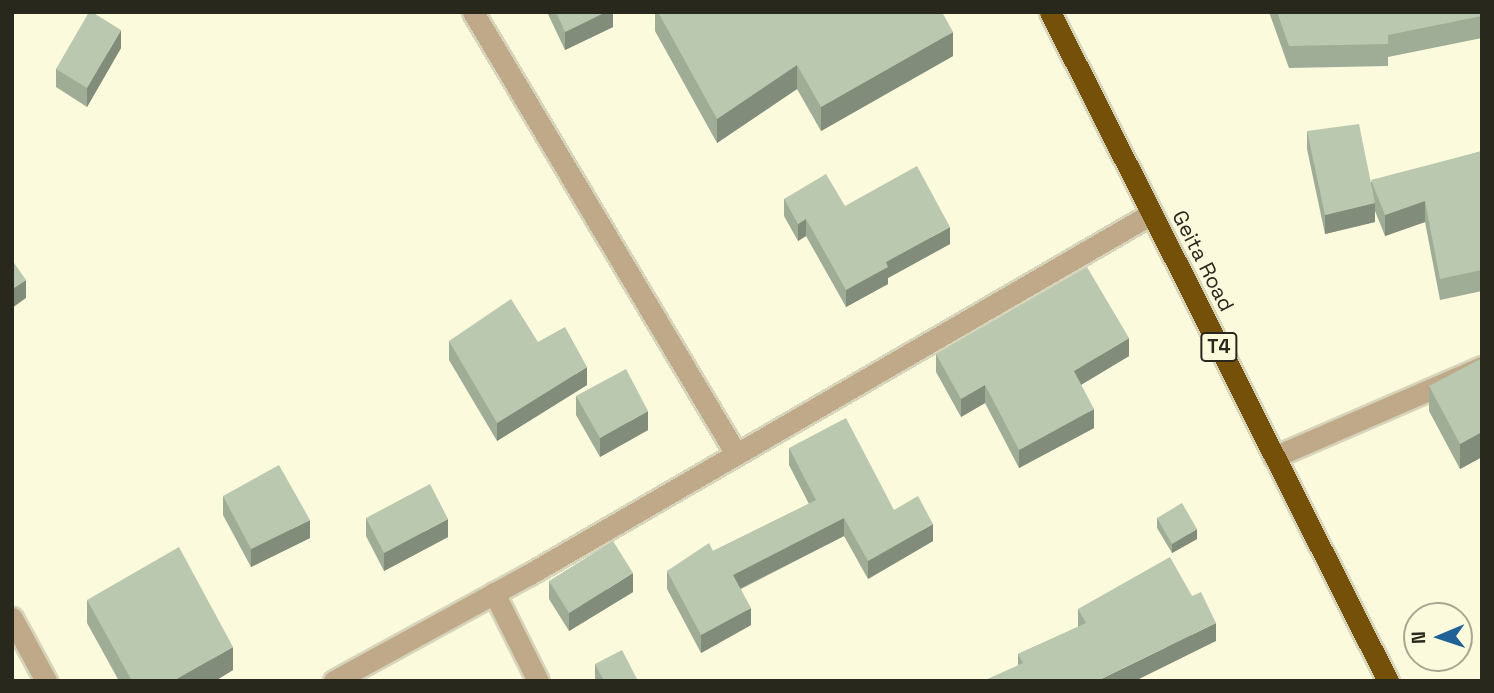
<!DOCTYPE html>
<html>
<head>
<meta charset="utf-8">
<style>
	body { margin:0 }
	#map { position:relative; width:1494px; height:693px; overflow:hidden; background:#fcfadd; font-family:"Space Grotesk",sans-serif }
	div>[style] { position:absolute }
	[style*='--x'] { left:calc(var(--x)*1px); top:calc(var(--y)*1px); width:calc(var(--w)*1px); rotate:calc(var(--a)*1deg) }
	.roads { filter:drop-shadow(2px 0 #d6d4ba) drop-shadow(-2px 0 #d6d4ba) drop-shadow(0 2px #d6d4ba) drop-shadow(0 -2px #d6d4ba) }
	.street>* { height:21px; margin:-10.5px; padding:0 10.5px; transform-origin:10.5px; border-radius:10.5px; background:#c0a988 }
	.highway>* { height:21px; margin:-10.5px; padding:0 10.5px; transform-origin:10.5px; border-radius:10.5px; background:#755008 }
	.wall>* { inset:0; background:#9fac96 }
	.shaded-wall>* { inset:0; background:#828c7a }
	.building>* { inset:0; background:#b9c8af }
	span { translate:-50% -50%; white-space:nowrap; text-align:center; line-height:1.15; -webkit-text-stroke:7px #fcfadd; paint-order:stroke }
	.shield-label span { padding:2px 5px; background:#fcfadd; border:2px solid; border-radius:5px; -webkit-text-stroke-width:0 }
	.shield-label { font-size:19px; color:#29281d; font-weight:700 }
	.street-label { font-size:21px; color:#29281d }
	.frame { position:absolute; inset:0; border:14px solid #29281d; pointer-events:none }
	.north { position:absolute; left:1403px; top:602px; width:70px; height:70px; box-sizing:border-box; background:#fcfadd; border:2px solid #a8a690; border-radius:50%; rotate:268deg; font-size:19px; font-weight:700; line-height:28px; text-align:center; color:#29281d }
	.north::after { content:''; display:block; margin:auto; width:24px; height:32px; background:#206298; clip-path:polygon(50% 0,100% 100%,50% 72%,0 100%) }
</style>
</head>
<body>
<div id="map">
	<div class="roads">
		<div class="street">
			<div style="--x:473;--y:12;--w:512;--a:59.23"></div>
			<div style="--x:1274;--y:457;--w:227;--a:-23.4"></div>
			<div style="--x:494;--y:593;--w:98;--a:63.4"></div>
			<div style="--x:12;--y:618;--w:72;--a:61.6"></div>
			<div style="--x:334;--y:681;--w:221;--a:-28.7"></div>
			<div style="--x:528;--y:575;--w:720;--a:-30.09"></div>
		</div>
		<div class="highway">
			<div style="--x:1050;--y:12;--w:750;--a:63.2"></div>
		</div>
	</div>
	<div class="wall">
		<div style="clip-path:polygon(547px 12px,613px 12px,613px 27px,565px 50px)"></div>
		<div style="clip-path:polygon(655px 12px,942px 12px,953px 56px,821px 131px,797px 89px,717px 143px,655px 31px)"></div>
		<div style="clip-path:polygon(1269px 12px,1482px 12px,1482px 38px,1388px 57px,1388px 66px,1289px 68px)"></div>
		<div style="clip-path:polygon(121px 48px,87px 107px,56px 87px,56px 69px)"></div>
		<div style="clip-path:polygon(1307px 131px,1371px 182px,1482px 151px,1482px 291px,1440px 300px,1425px 222px,1385px 236px,1375px 211px,1375px 222px,1325px 234px,1307px 149px)"></div>
		<div style="clip-path:polygon(784px 199px,845px 206px,950px 244px,888px 278px,888px 284px,846px 307px,806px 236px,798px 241px,784px 216px)"></div>
		<div style="clip-path:polygon(449px 341px,538px 342px,587px 385px,497px 441px,449px 360px)"></div>
		<div style="clip-path:polygon(936px 354px,1129px 356px,1081px 385px,1094px 428px,1019px 468px,985px 403px,961px 417px,936px 372px)"></div>
		<div style="clip-path:polygon(1482px 358px,1482px 457px,1460px 469px,1429px 411px,1429px 386px)"></div>
		<div style="clip-path:polygon(576px 396px,648px 430px,600px 457px,576px 415px)"></div>
		<div style="clip-path:polygon(789px 448px,894px 510px,933px 541px,868px 579px,844px 536px,741px 589px,751px 625px,701px 653px,667px 589px,667px 571px,713px 551px,809px 504px,789px 465px)"></div>
		<div style="clip-path:polygon(223px 496px,310px 538px,251px 567px,223px 515px)"></div>
		<div style="clip-path:polygon(366px 518px,448px 537px,384px 571px,366px 536px)"></div>
		<div style="clip-path:polygon(1157px 518px,1197px 539px,1172px 553px,1157px 528px)"></div>
		<div style="clip-path:polygon(549px 581px,633px 592px,569px 631px,549px 599px)"></div>
		<div style="clip-path:polygon(87px 600px,233px 670px,215px 681px,119px 681px,87px 623px)"></div>
		<div style="clip-path:polygon(1078px 609px,1216px 641px,1018px 665px,1018px 654px,1078px 627px)"></div>
		<div style="clip-path:polygon(595px 664px,638px 681px,595px 681px)"></div>
	</div>
	<div class="shaded-wall">
		<div style="clip-path:polygon(606px 12px,613px 12px,613px 27px,565px 50px,565px 32px)"></div>
		<div style="clip-path:polygon(121px 30px,121px 48px,87px 107px,87px 88px)"></div>
		<div style="clip-path:polygon(953px 32px,953px 56px,821px 131px,821px 107px)"></div>
		<div style="clip-path:polygon(797px 65px,797px 89px,717px 143px,717px 119px)"></div>
		<div style="clip-path:polygon(1425px 201px,1425px 222px,1385px 236px,1385px 215px)"></div>
		<div style="clip-path:polygon(1375px 203px,1375px 222px,1325px 234px,1325px 215px)"></div>
		<div style="clip-path:polygon(806px 219px,806px 236px,798px 241px,798px 224px)"></div>
		<div style="clip-path:polygon(950px 227px,950px 244px,888px 278px,888px 284px,846px 307px,846px 290px,886px 262px)"></div>
		<div style="clip-path:polygon(26px 280px,26px 298px,12px 308px,12px 289px)"></div>
		<div style="clip-path:polygon(1129px 338px,1129px 356px,1074px 389px,1074px 371px)"></div>
		<div style="clip-path:polygon(587px 367px,587px 385px,497px 441px,497px 423px)"></div>
		<div style="clip-path:polygon(985px 385px,985px 403px,961px 417px,961px 399px)"></div>
		<div style="clip-path:polygon(1094px 409px,1094px 428px,1019px 468px,1019px 450px)"></div>
		<div style="clip-path:polygon(648px 411px,648px 430px,600px 457px,600px 438px)"></div>
		<div style="clip-path:polygon(1482px 432px,1482px 457px,1460px 469px,1460px 444px)"></div>
		<div style="clip-path:polygon(844px 518px,844px 536px,733px 592px,733px 575px)"></div>
		<div style="clip-path:polygon(448px 519px,448px 537px,384px 571px,384px 553px)"></div>
		<div style="clip-path:polygon(310px 520px,310px 538px,251px 567px,251px 549px)"></div>
		<div style="clip-path:polygon(933px 524px,933px 541px,868px 579px,868px 561px)"></div>
		<div style="clip-path:polygon(1197px 529px,1197px 539px,1172px 553px,1172px 544px)"></div>
		<div style="clip-path:polygon(633px 573px,633px 592px,569px 631px,569px 613px)"></div>
		<div style="clip-path:polygon(751px 608px,751px 625px,701px 653px,701px 635px)"></div>
		<div style="clip-path:polygon(1216px 623px,1216px 641px,1135px 681px,1097px 681px)"></div>
		<div style="clip-path:polygon(233px 647px,233px 670px,215px 681px,173px 681px)"></div>
	</div>
	<div class="building">
		<div style="clip-path:polygon(89px 12px,92px 12px,121px 30px,87px 88px,56px 69px)"></div>
		<div style="clip-path:polygon(556px 12px,606px 12px,565px 32px)"></div>
		<div style="clip-path:polygon(658px 12px,942px 12px,953px 32px,821px 107px,797px 65px,717px 119px)"></div>
		<div style="clip-path:polygon(1277px 12px,1482px 12px,1482px 16px,1388px 35px,1388px 44px,1289px 46px)"></div>
		<div style="clip-path:polygon(1359px 124px,1375px 203px,1325px 215px,1307px 131px)"></div>
		<div style="clip-path:polygon(1482px 151px,1482px 270px,1440px 279px,1425px 201px,1385px 215px,1371px 180px)"></div>
		<div style="clip-path:polygon(917px 166px,950px 227px,886px 262px,888px 267px,846px 290px,806px 219px,798px 224px,784px 199px,826px 174px,845px 206px)"></div>
		<div style="clip-path:polygon(12px 260px,26px 280px,12px 289px)"></div>
		<div style="clip-path:polygon(1087px 267px,1129px 338px,1074px 371px,1094px 409px,1019px 450px,985px 385px,961px 399px,936px 354px)"></div>
		<div style="clip-path:polygon(511px 299px,538px 342px,565px 327px,587px 367px,497px 423px,449px 341px)"></div>
		<div style="clip-path:polygon(1482px 358px,1482px 432px,1460px 444px,1429px 386px)"></div>
		<div style="clip-path:polygon(626px 369px,648px 411px,600px 438px,576px 396px)"></div>
		<div style="clip-path:polygon(846px 418px,894px 510px,918px 496px,933px 524px,868px 561px,844px 518px,733px 575px,751px 608px,701px 635px,667px 571px,709px 543px,713px 551px,816px 500px,789px 448px)"></div>
		<div style="clip-path:polygon(279px 465px,310px 520px,251px 549px,223px 496px)"></div>
		<div style="clip-path:polygon(430px 484px,448px 519px,384px 553px,366px 518px)"></div>
		<div style="clip-path:polygon(1182px 503px,1197px 529px,1172px 544px,1157px 518px)"></div>
		<div style="clip-path:polygon(613px 541px,633px 573px,569px 613px,549px 581px)"></div>
		<div style="clip-path:polygon(179px 547px,233px 647px,173px 681px,132px 681px,87px 600px)"></div>
		<div style="clip-path:polygon(1170px 557px,1192px 596px,1201px 592px,1216px 623px,1097px 681px,983px 681px,1023px 663px,1018px 654px,1086px 623px,1078px 609px)"></div>
		<div style="clip-path:polygon(622px 650px,638px 681px,604px 681px,595px 664px)"></div>
	</div>
	<div class="shield-label">
		<span style="left:1219px;top:347px">T4</span>
	</div>
	<div class="street-label">
		<span style="left:1203px;top:261px;rotate:63deg">Geita Road</span>
	</div>
	<div class="frame"></div>
	<div class="north">N</div>
</div>
</body>
</html>
